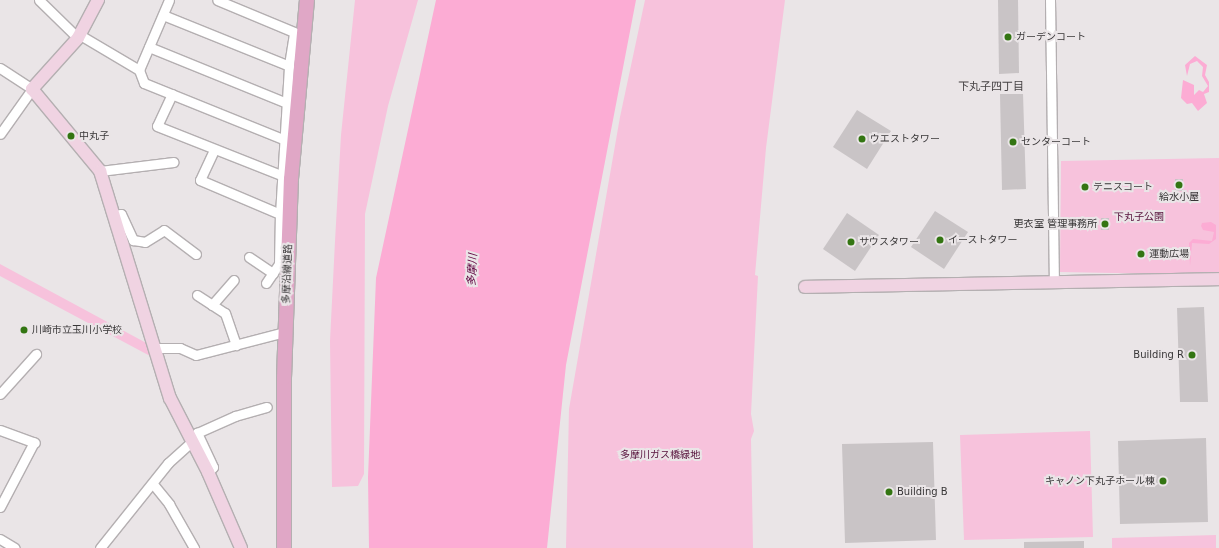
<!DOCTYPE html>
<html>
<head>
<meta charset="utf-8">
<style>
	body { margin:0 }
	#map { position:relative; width:1219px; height:548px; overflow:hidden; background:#eae5e7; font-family:"DejaVu Sans","Noto Sans JP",sans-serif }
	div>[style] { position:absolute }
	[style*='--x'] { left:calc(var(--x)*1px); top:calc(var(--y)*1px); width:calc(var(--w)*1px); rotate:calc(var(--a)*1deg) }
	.green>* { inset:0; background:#f7c2dc }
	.water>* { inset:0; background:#fcacd4 }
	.building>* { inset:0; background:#c9c4c6 }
	.roads { filter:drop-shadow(1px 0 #b4afb1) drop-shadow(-1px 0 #b4afb1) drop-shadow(0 1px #b4afb1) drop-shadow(0 -1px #b4afb1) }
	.street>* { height:9px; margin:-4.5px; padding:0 4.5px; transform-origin:4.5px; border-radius:4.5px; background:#fff }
	.secondary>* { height:12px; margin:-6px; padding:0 6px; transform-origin:6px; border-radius:6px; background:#f0d3e2 }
	.primary>* { height:14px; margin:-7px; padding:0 7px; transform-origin:7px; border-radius:7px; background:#e0a7c6 }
	.dots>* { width:11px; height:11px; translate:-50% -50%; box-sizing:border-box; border:2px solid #eae5e7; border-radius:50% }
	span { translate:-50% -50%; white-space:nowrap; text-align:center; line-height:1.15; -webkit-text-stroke:4px #eae5e7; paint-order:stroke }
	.poi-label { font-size:10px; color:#383637 }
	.left { translate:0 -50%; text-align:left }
	.right { translate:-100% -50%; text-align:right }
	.park-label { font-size:10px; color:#55103a }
	.street-label { font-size:10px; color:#383637 }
	.neighbourhood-label { font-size:11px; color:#464244 }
	.water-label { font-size:11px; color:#5e003e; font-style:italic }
</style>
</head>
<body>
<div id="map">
	<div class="green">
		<div style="clip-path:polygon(355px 0,418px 0,388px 106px,365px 214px,364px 474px,358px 486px,332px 487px,330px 341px,335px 241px,341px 135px)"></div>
		<div style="clip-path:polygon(645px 0,785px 0,766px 148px,755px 275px,758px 276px,751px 414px,754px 431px,751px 439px,753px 548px,566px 548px,569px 409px,620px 117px)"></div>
		<div style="clip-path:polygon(1219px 158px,1219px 275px,1060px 272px,1061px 161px)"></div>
		<div style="clip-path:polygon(0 264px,150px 345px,152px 357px,0 276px)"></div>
		<div style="clip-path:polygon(1090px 431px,1093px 537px,964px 540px,960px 435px)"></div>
		<div style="clip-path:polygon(1216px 535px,1216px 548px,1112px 548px,1112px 538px)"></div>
	</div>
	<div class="water">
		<div style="clip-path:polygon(436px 0,636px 0,566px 365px,547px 548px,369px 548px,368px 477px,376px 278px)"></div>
		<div style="clip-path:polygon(1195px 56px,1207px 65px,1205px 75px,1209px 82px,1209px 92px,1204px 94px,1207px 103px,1198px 111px,1192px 103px,1187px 104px,1181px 98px,1183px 80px,1194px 85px,1194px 95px,1199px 90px,1203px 92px,1208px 86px,1202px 76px,1203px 67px,1197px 61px,1190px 64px,1187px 76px,1185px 65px)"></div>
		<div style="clip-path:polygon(1211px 222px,1216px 225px,1216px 239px,1209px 244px,1192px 243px,1190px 266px,1189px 243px,1193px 239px,1212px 241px,1214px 232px,1203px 230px,1201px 226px,1202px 223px)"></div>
	</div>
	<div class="building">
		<div style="clip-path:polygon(998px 0,1018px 0,1019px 73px,999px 74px)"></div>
		<div style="clip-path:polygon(1000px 94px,1023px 94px,1026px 189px,1002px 190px)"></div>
		<div style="clip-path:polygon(857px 110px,891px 131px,867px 169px,833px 147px)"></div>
		<div style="clip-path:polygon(1175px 179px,1183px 179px,1183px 191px,1175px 191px)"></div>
		<div style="clip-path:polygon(935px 211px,968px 232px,944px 269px,911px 247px)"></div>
		<div style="clip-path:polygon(847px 213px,879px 235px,855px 271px,823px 249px)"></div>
		<div style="clip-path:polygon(1101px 218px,1109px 218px,1109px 230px,1101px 230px)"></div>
		<div style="clip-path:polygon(1204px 307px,1208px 402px,1180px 402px,1177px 308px)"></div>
		<div style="clip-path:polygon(1206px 438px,1208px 522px,1120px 524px,1118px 441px)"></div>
		<div style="clip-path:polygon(933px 442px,936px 540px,845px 543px,842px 444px)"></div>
		<div style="clip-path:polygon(1084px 541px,1084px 548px,1024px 548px,1024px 542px)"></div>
	</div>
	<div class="roads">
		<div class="street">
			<div style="--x:39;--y:0;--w:54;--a:44.3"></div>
			<div style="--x:1050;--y:0;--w:282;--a:89.2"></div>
			<div style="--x:163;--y:15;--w:136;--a:22"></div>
			<div style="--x:80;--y:35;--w:69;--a:30.7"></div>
			<div style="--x:139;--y:70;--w:14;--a:69"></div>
			<div style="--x:144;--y:83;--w:152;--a:22"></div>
			<div style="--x:149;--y:47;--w:149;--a:22.1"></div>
			<div style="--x:0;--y:68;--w:38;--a:33"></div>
			<div style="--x:32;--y:89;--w:55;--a:125.4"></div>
			<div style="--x:139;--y:70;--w:76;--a:-66.8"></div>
			<div style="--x:172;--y:94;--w:35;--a:115"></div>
			<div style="--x:157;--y:126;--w:139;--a:21.6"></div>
			<div style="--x:214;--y:150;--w:33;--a:115"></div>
			<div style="--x:200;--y:180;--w:87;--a:23"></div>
			<div style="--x:280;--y:214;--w:149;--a:-86.5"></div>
			<div style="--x:289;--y:65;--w:33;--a:-81"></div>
			<div style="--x:294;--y:32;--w:83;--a:-157.4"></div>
			<div style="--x:100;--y:171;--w:74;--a:-7"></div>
			<div style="--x:115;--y:215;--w:6;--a:-9"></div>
			<div style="--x:121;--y:214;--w:29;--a:65"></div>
			<div style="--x:133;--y:240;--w:12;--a:9"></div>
			<div style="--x:145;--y:242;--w:22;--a:-32"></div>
			<div style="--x:164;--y:230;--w:40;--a:37"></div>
			<div style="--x:249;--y:257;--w:29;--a:34"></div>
			<div style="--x:266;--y:283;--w:23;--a:-56"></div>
			<div style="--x:279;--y:264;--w:50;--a:-88.9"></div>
			<div style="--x:197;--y:295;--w:33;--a:33"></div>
			<div style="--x:225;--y:313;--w:34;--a:71"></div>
			<div style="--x:212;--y:305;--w:33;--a:-49"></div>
			<div style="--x:155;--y:348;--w:25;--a:0"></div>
			<div style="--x:180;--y:348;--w:17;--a:24"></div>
			<div style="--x:196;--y:355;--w:92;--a:-14.5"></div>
			<div style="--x:0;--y:394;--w:54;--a:-48"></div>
			<div style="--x:0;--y:430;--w:37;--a:20"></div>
			<div style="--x:208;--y:472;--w:7;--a:-45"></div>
			<div style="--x:213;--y:467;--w:38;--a:-115"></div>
			<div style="--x:197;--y:433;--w:42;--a:-24.1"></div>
			<div style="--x:235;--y:416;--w:33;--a:-16"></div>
			<div style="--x:153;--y:484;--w:26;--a:51"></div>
			<div style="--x:169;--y:504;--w:51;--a:60.4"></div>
			<div style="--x:0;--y:507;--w:73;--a:-62.4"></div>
			<div style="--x:0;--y:539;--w:17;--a:31"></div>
			<div style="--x:100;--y:548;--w:109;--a:-51.3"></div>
			<div style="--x:168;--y:463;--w:31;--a:-42"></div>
		</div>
		<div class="secondary">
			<div style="--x:98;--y:0;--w:43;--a:117.8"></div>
			<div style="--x:78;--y:38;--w:69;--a:132"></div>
			<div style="--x:32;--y:89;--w:107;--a:50.3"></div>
			<div style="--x:100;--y:171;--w:238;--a:72.9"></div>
			<div style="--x:170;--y:398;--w:83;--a:62.8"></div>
			<div style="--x:208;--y:472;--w:83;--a:66.5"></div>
			<div style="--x:805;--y:287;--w:414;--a:-1.1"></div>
		</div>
		<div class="primary">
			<div style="--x:284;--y:548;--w:170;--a:-90"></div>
			<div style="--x:284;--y:378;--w:199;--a:-88"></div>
			<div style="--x:291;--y:179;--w:180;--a:-84.9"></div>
		</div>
	</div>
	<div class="dots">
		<div style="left:1008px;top:37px;background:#337512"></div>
		<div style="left:71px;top:136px;background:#337512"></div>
		<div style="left:862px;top:139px;background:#337512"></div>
		<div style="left:1013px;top:142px;background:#337512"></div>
		<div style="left:1179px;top:185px;background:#337512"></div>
		<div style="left:1085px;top:187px;background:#337512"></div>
		<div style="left:1105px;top:224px;background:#337512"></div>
		<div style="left:940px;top:240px;background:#337512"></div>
		<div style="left:851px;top:242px;background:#337512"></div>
		<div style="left:1141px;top:254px;background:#337512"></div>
		<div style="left:24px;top:330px;background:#337512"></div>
		<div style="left:1192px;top:355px;background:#337512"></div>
		<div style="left:1163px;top:481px;background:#337512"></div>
		<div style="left:889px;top:492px;background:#337512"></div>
	</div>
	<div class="poi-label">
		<span class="left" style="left:1016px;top:37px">ガーデンコート</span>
		<span class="left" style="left:79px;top:136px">中丸子</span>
		<span class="left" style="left:870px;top:139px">ウエストタワー</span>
		<span class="left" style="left:1021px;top:142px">センターコート</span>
		<span class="left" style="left:1093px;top:187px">テニスコート</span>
		<span style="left:1179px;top:197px">給水小屋</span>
		<span class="right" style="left:1097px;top:224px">更衣室 管理事務所</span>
		<span class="left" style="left:948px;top:240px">イーストタワー</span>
		<span class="left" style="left:859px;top:242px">サウスタワー</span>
		<span class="left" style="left:1149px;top:254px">運動広場</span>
		<span class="left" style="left:32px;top:330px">川崎市立玉川小学校</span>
		<span class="right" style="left:1184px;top:355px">Building R</span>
		<span class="right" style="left:1155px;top:481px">キャノン下丸子ホール棟</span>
		<span class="left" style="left:897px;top:492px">Building B</span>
	</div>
	<div class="park-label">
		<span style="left:1139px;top:217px">下丸子公園</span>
		<span style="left:660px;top:455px">多摩川ガス橋緑地</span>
	</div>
	<div class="street-label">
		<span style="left:287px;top:274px;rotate:-88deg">多摩沿線道路</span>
	</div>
	<div class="neighbourhood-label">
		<span style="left:991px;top:87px">下丸子四丁目</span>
	</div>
	<div class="water-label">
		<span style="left:473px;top:270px;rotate:-87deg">多摩川</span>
	</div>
</div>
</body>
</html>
